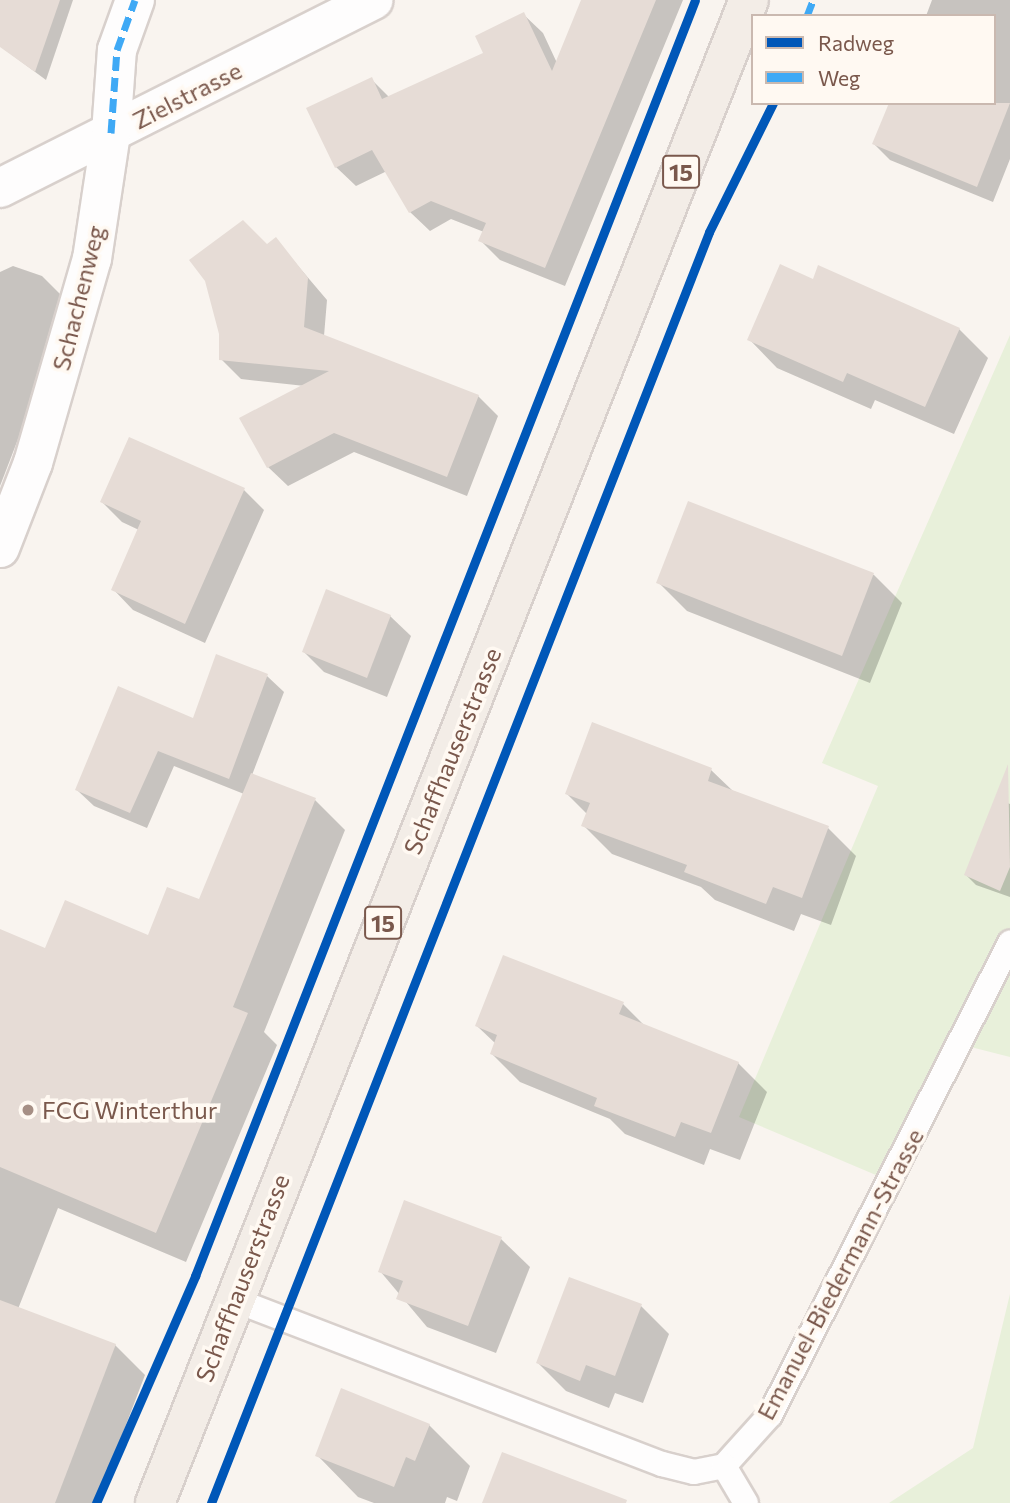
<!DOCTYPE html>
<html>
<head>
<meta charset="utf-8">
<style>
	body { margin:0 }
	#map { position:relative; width:1010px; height:1503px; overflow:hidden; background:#f9f4ef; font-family:Commissioner,sans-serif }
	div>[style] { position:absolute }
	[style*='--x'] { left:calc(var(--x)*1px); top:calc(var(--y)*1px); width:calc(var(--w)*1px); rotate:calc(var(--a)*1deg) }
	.green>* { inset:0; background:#e8f0da }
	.shadow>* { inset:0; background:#0003 }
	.building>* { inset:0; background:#e6dcd6 }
	.roads { filter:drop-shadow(2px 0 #d8d0cc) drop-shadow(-2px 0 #d8d0cc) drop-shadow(0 2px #d8d0cc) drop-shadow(0 -2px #d8d0cc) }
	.lane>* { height:24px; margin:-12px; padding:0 12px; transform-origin:12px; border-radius:12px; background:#fefdfd }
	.street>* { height:38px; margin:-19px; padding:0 19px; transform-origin:19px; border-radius:19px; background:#fefdfd }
	.primary>* { height:38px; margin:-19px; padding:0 19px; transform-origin:19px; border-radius:19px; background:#f3ede7 }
	.quiet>* { height:7px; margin-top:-3.5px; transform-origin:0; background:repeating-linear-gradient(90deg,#3fa9f5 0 14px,transparent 0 21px) }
	.cycleway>* { height:9px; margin:-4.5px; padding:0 4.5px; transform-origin:4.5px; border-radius:4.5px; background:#0057b8 }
	.dots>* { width:19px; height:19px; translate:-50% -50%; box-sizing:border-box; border:4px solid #fff9f2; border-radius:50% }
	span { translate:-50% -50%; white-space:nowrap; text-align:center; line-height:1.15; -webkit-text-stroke:7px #fff9f2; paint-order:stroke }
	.shield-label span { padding:2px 5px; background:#fff9f2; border:2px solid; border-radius:5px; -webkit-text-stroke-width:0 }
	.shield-label { font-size:23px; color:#7a584c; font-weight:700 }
	.street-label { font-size:24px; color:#7a584c }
	.poi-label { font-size:24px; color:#7a584c }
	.left { translate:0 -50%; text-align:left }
	.legend { position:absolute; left:751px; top:14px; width:245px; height:91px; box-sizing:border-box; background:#fff9f2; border:2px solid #cab9b0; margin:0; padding:9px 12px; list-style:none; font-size:21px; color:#7a584c }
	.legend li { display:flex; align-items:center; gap:14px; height:35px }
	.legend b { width:35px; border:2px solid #cab9b0 }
</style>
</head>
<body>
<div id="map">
	<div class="green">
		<div style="clip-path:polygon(1010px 335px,1010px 1057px,959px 1044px,890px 1181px,739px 1117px,878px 786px,822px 763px)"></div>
		<div style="clip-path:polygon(1010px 1294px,1010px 1503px,889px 1503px,973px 1448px)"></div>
	</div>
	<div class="shadow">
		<div style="clip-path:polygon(0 0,73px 0,46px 80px,0 46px)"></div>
		<div style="clip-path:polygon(583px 0,683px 0,565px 286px,500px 260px,481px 241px,484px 232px,451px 219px,430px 231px,410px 212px,387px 171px,356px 186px,336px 167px,371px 79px,390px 98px,486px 53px,523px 14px,543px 33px,557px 63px)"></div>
		<div style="clip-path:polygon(932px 0,1010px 0,1010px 159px,993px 202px,890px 160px,874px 144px,994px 103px,994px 16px,926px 16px)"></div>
		<div style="clip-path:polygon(276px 240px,327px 300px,324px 336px,478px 396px,498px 416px,467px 496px,354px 452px,288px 486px,268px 467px,305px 386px,241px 379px,221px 359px,267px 246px)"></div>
		<div style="clip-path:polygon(13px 266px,42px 276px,70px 304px,0 486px,0 272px)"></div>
		<div style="clip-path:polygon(814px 281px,959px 329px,988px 358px,954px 434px,875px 400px,871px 409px,777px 368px,749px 339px)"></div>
		<div style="clip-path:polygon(244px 490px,264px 510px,205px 643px,133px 610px,113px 589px,139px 530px,122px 522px,102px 502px)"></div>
		<div style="clip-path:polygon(689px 503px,874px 575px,902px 603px,870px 683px,687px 611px,658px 582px)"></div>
		<div style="clip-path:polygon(390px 616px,411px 636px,387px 697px,324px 672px,304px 652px)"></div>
		<div style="clip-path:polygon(217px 656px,267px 676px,284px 692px,252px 775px,315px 800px,345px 830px,264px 1032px,277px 1045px,186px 1262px,58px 1208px,18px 1309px,115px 1345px,145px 1375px,96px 1503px,0 1503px,0 931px,46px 950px,149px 938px,200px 901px,244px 794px,174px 766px,147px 828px,94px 806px,77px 790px,194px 720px)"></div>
		<div style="clip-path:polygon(593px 725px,711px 770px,734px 792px,828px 828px,856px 856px,831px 925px,801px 914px,794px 931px,715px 900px,701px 887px,612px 854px,583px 825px,587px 814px,567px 794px)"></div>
		<div style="clip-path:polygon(996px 798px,1010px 804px,1010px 897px,976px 885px,966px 875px)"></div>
		<div style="clip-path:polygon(623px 1004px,646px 1027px,738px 1063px,767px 1092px,740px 1160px,710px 1149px,704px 1165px,625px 1134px,610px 1119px,520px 1082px,492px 1054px,496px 1044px,477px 1026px)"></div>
		<div style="clip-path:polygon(501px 1239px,530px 1267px,496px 1353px,427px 1327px,380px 1271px)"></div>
		<div style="clip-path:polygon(641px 1306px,669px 1334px,643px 1403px,615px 1393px,609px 1408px,566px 1391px,538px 1363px)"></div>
		<div style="clip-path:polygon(429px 1425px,470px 1466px,457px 1501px,447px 1497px,445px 1503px,374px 1503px,358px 1497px,317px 1455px)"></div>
	</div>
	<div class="building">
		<div style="clip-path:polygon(0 0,60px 0,35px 72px,0 47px)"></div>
		<div style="clip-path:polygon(581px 0,656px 0,545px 268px,478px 241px,486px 223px,431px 201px,409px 213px,372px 150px,335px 168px,306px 108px,372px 77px,382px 99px,483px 53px,475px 36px,524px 12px,552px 71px)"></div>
		<div style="clip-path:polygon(889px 103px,1010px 103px,977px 187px,872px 144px)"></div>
		<div style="clip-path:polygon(243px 220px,267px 244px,276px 237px,308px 278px,304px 327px,479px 395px,447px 477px,334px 433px,267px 468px,239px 418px,329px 371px,219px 360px,219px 334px,205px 281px,189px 260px)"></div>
		<div style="clip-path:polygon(780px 264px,813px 279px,818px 265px,960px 328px,925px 407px,847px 373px,843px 382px,747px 340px)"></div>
		<div style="clip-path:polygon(129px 437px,245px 488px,185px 624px,111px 590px,141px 521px,100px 502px)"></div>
		<div style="clip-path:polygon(688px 501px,874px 573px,842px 656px,656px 583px)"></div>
		<div style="clip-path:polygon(326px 589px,391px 615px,367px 678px,302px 652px)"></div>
		<div style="clip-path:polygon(216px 654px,268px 674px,229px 779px,158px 751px,130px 813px,75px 790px,118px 686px,193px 718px)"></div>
		<div style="clip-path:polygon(592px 722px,712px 768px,708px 781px,829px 826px,802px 898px,773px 887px,766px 904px,684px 872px,687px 865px,581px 826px,590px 803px,565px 794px)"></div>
		<div style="clip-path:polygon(1008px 764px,1010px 867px,1000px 891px,964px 875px)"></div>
		<div style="clip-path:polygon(251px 773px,316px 798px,233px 1007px,248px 1013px,156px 1233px,0 1167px,0 929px,45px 948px,65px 900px,148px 935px,167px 887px,199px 899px)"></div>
		<div style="clip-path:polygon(503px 955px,624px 1002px,619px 1014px,739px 1062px,711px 1133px,681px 1122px,675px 1137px,594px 1106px,597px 1098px,490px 1054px,497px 1035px,475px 1026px)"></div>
		<div style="clip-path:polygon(404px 1200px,502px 1237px,468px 1326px,396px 1299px,403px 1281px,378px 1272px)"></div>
		<div style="clip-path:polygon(569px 1277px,642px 1304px,615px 1376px,586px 1365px,580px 1381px,536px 1363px)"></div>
		<div style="clip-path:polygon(0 1300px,116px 1344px,55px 1503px,0 1503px)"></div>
		<div style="clip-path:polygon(341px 1388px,430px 1424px,415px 1461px,406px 1457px,394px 1487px,315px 1456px)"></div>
		<div style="clip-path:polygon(502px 1452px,627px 1500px,626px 1503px,482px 1503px)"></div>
	</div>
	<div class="roads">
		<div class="lane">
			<div style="--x:232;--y:1299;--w:461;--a:21"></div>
			<div style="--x:662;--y:1464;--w:33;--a:14"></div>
			<div style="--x:694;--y:1472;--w:31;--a:-11"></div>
			<div style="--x:724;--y:1466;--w:69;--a:-48"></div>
			<div style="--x:770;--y:1415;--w:530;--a:-63.05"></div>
			<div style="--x:724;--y:1466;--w:43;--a:59.3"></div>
		</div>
		<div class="street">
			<div style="--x:0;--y:188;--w:418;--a:-26.7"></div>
			<div style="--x:0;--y:548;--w:91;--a:-68.8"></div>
			<div style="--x:33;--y:463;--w:212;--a:-73.9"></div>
			<div style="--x:92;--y:259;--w:127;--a:-81.4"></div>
			<div style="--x:111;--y:133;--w:83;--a:-85.9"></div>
			<div style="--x:117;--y:50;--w:53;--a:-70.2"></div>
		</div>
		<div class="primary">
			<div style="--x:155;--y:1503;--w:1616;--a:-68.44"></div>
		</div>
	</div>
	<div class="quiet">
		<div style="--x:807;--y:16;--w:17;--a:-69"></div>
		<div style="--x:111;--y:133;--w:83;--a:-85.9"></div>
		<div style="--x:117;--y:50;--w:53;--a:-70.2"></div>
	</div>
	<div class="cycleway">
		<div style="--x:96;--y:1503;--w:248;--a:-66.4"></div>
		<div style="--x:195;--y:1276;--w:1370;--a:-68.6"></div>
		<div style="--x:211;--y:1503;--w:1365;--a:-68.6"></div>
		<div style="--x:709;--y:232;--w:144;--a:-63.6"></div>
	</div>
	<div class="dots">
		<div style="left:28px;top:1110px;background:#a68f85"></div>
	</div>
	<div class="shield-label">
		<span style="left:681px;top:172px">15</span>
		<span style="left:383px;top:923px">15</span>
	</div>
	<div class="street-label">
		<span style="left:187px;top:95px;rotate:-27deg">Zielstrasse</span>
		<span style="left:78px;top:298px;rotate:-76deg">Schachenweg</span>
		<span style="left:452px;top:751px;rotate:-68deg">Schaffhauserstrasse</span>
		<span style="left:840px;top:1274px;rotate:-62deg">Emanuel-Biedermann-Strasse</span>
		<span style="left:242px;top:1278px;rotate:-69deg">Schaffhauserstrasse</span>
	</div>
	<div class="poi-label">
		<span class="left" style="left:42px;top:1110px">FCG Winterthur</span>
	</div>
	<ul class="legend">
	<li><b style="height:9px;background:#0057b8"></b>Radweg</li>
	<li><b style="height:9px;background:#3fa9f5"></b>Weg</li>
	</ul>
</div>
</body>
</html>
